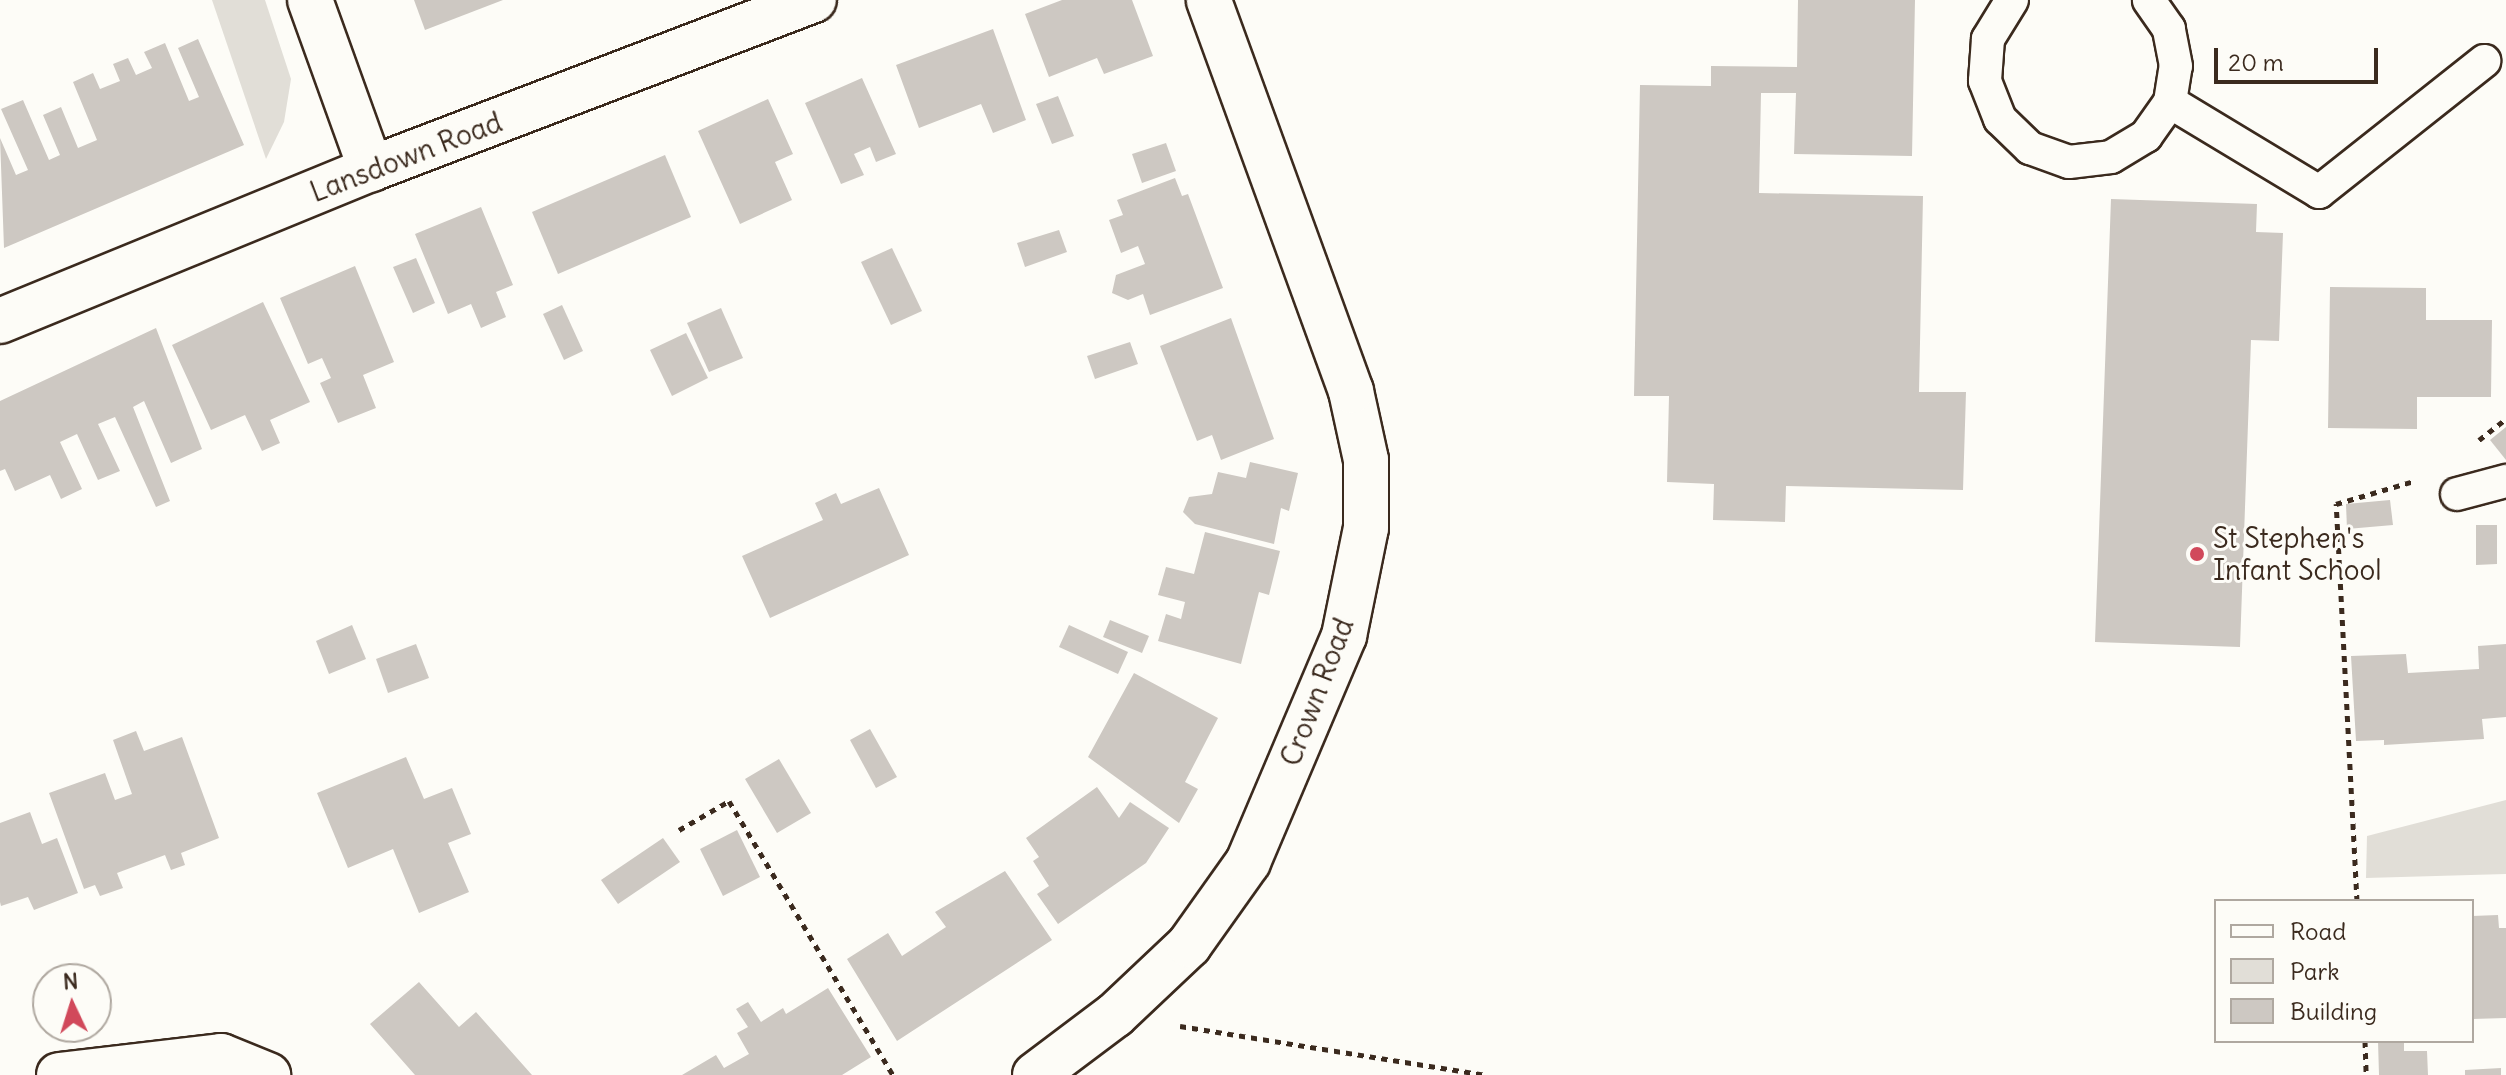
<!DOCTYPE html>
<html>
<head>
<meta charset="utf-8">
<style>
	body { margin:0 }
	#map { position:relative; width:2506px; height:1075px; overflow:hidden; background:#fdfcf7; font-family:Delius,sans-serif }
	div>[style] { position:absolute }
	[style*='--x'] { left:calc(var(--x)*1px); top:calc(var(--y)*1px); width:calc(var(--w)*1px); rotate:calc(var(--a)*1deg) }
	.green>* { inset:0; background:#e1ded7 }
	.building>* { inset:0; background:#cdc8c2 }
	.path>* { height:5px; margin-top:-2.5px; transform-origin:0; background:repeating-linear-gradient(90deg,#3b2a1e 0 6px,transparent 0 12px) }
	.roads { filter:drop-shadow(2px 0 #3b2a1e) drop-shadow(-2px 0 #3b2a1e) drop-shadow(0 2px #3b2a1e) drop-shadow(0 -2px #3b2a1e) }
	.lane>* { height:32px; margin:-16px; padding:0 16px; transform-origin:16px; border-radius:16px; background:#fdfcf7 }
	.street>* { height:44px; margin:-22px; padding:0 22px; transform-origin:22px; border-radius:22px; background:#fdfcf7 }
	.dots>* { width:22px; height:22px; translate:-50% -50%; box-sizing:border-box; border:4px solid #fdfcf7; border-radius:50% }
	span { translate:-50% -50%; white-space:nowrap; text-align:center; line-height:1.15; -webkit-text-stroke:6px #fdfcf7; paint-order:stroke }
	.street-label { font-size:28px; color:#3b2a1e }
	.poi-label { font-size:28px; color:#3b2a1e }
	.left { translate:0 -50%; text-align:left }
	.legend { position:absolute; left:2214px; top:899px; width:260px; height:144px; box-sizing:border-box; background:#fdfcf7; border:2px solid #afa8a0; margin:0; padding:10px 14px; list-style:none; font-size:24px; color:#3b2a1e }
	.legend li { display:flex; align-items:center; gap:16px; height:40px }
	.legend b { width:40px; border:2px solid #afa8a0 }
	.north { position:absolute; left:32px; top:963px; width:80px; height:80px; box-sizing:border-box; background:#fdfcf7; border:2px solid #afa8a0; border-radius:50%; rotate:356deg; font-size:22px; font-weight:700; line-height:32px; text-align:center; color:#3b2a1e }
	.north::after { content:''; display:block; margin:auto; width:28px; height:36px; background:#d1495b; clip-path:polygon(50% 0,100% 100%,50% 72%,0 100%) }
	.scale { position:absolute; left:2214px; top:48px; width:164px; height:36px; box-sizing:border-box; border:4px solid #3b2a1e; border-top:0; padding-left:10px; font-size:24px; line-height:28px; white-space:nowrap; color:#3b2a1e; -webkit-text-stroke:6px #fdfcf7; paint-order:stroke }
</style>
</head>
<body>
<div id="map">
	<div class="green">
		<div style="clip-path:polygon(212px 0,265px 0,291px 79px,284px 122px,266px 159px)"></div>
		<div style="clip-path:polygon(2506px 800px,2506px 874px,2366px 878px,2367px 836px)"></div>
	</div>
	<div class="building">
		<div style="clip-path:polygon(414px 0,503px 0,425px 30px)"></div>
		<div style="clip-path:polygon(1062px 0,1132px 0,1153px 56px,1104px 74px,1097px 58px,1049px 77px,1025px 14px)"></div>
		<div style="clip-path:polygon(1798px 0,1915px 0,1912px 156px,1794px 154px,1796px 93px,1761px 93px,1759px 193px,1923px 196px,1919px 392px,1966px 392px,1963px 490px,1786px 486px,1785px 522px,1713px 520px,1714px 484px,1667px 482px,1669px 396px,1634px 396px,1640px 85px,1711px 86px,1711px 66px,1797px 67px)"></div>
		<div style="clip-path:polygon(993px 29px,1026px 120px,993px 133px,981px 104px,919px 128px,896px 65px)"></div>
		<div style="clip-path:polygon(198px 39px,244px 145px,4px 248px,0 138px,16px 175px,28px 170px,1px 109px,23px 100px,49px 160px,60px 155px,43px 115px,61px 107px,78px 148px,97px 140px,73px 82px,93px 73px,100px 89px,120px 81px,113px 64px,128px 58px,136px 75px,152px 68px,144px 52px,165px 43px,189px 101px,199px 97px,178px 48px)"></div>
		<div style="clip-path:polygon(862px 78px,896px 154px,876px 162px,870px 147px,854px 154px,864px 175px,841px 184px,805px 103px)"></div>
		<div style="clip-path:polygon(1058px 96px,1074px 136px,1052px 144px,1036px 104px)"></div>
		<div style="clip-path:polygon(768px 99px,793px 154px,775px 162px,792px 200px,740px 224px,698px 131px)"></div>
		<div style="clip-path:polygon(1166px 143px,1176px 171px,1142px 183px,1132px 154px)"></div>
		<div style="clip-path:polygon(665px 155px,691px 217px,558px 274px,532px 212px)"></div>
		<div style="clip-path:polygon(1175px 178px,1182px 196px,1188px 194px,1223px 288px,1150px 315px,1143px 294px,1128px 300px,1112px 293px,1116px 275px,1145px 264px,1138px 246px,1121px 253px,1109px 220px,1123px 215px,1117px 200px)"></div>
		<div style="clip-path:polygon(2111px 199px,2257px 204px,2256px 232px,2283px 233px,2279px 341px,2251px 340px,2240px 647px,2095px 642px)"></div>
		<div style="clip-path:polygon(481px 207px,513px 285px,496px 292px,506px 317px,481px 328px,471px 304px,448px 314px,415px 234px)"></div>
		<div style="clip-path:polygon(1059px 230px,1067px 252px,1025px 267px,1017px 243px)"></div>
		<div style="clip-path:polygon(892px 248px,922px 311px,891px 325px,861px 262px)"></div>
		<div style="clip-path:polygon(416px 258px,435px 303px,413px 313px,393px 267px)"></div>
		<div style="clip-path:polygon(355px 266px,394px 362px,363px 375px,376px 408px,338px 423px,320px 383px,331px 378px,322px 358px,308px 364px,280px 298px)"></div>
		<div style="clip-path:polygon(2330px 287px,2426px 288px,2426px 320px,2492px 320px,2491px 397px,2417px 397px,2417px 429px,2328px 428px)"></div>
		<div style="clip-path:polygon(263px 302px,310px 402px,270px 420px,280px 443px,262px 451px,245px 415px,211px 430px,172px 345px)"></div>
		<div style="clip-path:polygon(562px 305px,583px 351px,564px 360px,543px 314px)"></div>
		<div style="clip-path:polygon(721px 308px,743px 358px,709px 372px,687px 323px)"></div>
		<div style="clip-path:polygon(1231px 318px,1274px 439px,1221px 460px,1212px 435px,1197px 441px,1160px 346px)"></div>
		<div style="clip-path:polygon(156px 328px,202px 449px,171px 463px,144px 401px,133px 407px,170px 501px,156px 507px,115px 417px,98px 424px,120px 471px,98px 480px,77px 434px,60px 442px,82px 489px,61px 499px,50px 475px,15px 491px,5px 469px,0 471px,0 401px)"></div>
		<div style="clip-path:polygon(686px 333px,708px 378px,672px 396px,650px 350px)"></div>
		<div style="clip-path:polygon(1130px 342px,1138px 364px,1095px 379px,1087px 356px)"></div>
		<div style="clip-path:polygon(2506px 427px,2506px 460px,2490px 440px)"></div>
		<div style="clip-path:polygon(1250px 462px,1298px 473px,1289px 511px,1281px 508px,1274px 544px,1195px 524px,1183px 512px,1189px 497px,1212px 494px,1218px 472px,1246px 478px)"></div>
		<div style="clip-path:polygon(879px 488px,909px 555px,770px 618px,742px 556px,823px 520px,815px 503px,836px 493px,841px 504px)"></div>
		<div style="clip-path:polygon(2390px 500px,2393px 525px,2347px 529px,2346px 504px)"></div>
		<div style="clip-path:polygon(2476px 525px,2497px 525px,2497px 564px,2476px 565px)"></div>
		<div style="clip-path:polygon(1205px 532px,1280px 551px,1269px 595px,1259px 592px,1241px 664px,1158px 641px,1166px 614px,1181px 619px,1185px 602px,1158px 595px,1166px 567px,1194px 574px)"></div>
		<div style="clip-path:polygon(1110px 620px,1149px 636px,1142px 653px,1103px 637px)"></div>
		<div style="clip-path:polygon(352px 625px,366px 659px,329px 674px,316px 641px)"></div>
		<div style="clip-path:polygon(1069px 625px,1128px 652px,1118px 674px,1059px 647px)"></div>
		<div style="clip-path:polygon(416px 644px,429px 678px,388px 693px,376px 659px)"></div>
		<div style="clip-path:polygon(2506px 644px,2506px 717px,2482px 719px,2484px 739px,2384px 745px,2384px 740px,2356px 741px,2351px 656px,2406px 654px,2408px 673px,2479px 669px,2478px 646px)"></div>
		<div style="clip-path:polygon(1134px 673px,1218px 718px,1185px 782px,1198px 789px,1179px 823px,1088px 757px)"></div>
		<div style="clip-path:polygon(870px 729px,897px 777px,876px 788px,850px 740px)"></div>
		<div style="clip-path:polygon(136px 731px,144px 751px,182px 737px,219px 838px,181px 853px,185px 865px,171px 870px,165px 855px,117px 873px,123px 888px,100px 896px,95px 885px,84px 889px,49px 793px,105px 773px,115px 800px,132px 794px,113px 740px)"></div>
		<div style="clip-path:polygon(406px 757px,424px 799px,452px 788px,471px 834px,448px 843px,469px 892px,419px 913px,393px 849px,348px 868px,317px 793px)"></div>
		<div style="clip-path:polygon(779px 759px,811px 813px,777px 833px,745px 779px)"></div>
		<div style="clip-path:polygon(1097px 787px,1119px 818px,1130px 802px,1169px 828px,1146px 863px,1058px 924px,1037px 894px,1049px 886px,1033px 861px,1039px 857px,1026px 838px)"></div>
		<div style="clip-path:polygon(30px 812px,42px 844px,57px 838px,78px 893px,34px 910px,28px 897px,1px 906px,0 902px,0 823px)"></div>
		<div style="clip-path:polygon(737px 830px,760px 877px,723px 896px,700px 849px)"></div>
		<div style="clip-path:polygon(663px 838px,680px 862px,618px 904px,601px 880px)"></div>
		<div style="clip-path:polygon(1005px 871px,1052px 940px,897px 1041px,847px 959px,888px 933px,902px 956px,946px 927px,935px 912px)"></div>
		<div style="clip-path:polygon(2498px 915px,2499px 928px,2506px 928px,2506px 1018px,2472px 1019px,2472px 916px)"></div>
		<div style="clip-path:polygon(419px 982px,459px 1027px,476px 1012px,532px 1075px,415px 1075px,370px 1024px)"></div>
		<div style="clip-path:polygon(828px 988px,871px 1057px,842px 1075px,682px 1075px,716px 1055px,724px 1068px,749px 1054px,737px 1033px,748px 1027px,736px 1009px,748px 1002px,761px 1022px,783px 1008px,786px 1014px)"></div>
		<div style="clip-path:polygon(2378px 1041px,2404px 1041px,2404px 1051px,2427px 1051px,2428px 1075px,2379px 1075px)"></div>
		<div style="clip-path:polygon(2501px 1068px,2501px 1075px,2465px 1075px,2465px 1070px)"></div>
	</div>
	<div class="path">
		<div style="--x:2479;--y:440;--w:34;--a:-38"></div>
		<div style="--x:679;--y:830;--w:58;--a:-30.1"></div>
		<div style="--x:729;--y:801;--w:319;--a:59.1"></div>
		<div style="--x:2357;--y:901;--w:398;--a:-93"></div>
		<div style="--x:2336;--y:504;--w:81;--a:-16.4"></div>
		<div style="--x:1180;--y:1026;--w:310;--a:9.1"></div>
		<div style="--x:2365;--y:1041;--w:34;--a:88"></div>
	</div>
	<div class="roads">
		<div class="lane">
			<div style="--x:2012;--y:0;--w:46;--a:121.6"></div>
			<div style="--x:1988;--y:39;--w:42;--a:94.1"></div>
			<div style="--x:1985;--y:81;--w:41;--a:68.5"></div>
			<div style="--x:2000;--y:119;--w:42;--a:44"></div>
			<div style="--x:2030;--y:148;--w:41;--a:19.7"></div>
			<div style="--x:2069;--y:162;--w:42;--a:-6.8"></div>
			<div style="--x:2111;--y:157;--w:41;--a:-31"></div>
			<div style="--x:2146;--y:136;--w:42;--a:-54.8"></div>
			<div style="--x:2170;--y:102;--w:36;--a:-81"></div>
			<div style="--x:2176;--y:66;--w:38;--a:-101"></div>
			<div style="--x:2169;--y:29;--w:35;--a:-125"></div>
			<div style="--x:2170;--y:102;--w:174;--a:31.1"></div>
			<div style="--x:2319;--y:192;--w:211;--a:-38.4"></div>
			<div style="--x:2457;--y:494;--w:51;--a:-14.9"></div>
		</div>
		<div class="street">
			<div style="--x:310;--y:0;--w:180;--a:70.2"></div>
			<div style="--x:0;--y:321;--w:401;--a:-22.3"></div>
			<div style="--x:371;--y:169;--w:474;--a:-20.9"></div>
			<div style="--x:59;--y:1075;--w:163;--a:-6.7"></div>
			<div style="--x:221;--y:1056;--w:51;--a:22"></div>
			<div style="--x:1035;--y:1075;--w:100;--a:-36.9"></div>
			<div style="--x:1115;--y:1015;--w:102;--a:-43.4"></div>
			<div style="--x:1189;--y:945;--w:102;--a:-54.6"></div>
			<div style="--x:1248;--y:862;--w:246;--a:-67"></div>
			<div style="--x:1344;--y:636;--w:110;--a:-78.5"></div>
			<div style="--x:1366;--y:528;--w:68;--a:-90"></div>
			<div style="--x:1366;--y:460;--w:71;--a:-102.3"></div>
			<div style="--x:1351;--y:391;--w:416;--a:-110"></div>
		</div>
	</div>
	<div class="dots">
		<div style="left:2197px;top:554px;background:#d1495b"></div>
	</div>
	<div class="street-label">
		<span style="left:406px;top:157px;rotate:-21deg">Lansdown Road</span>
		<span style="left:1317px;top:692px;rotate:-69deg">Crown Road</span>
	</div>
	<div class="poi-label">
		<span class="left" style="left:2213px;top:554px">St Stephen's<br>Infant School</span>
	</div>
	<ul class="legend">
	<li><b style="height:10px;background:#fdfcf7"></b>Road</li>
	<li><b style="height:22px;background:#e1ded7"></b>Park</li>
	<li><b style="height:22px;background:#cdc8c2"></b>Building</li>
	</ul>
	<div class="north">N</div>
	<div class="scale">20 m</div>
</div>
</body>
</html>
